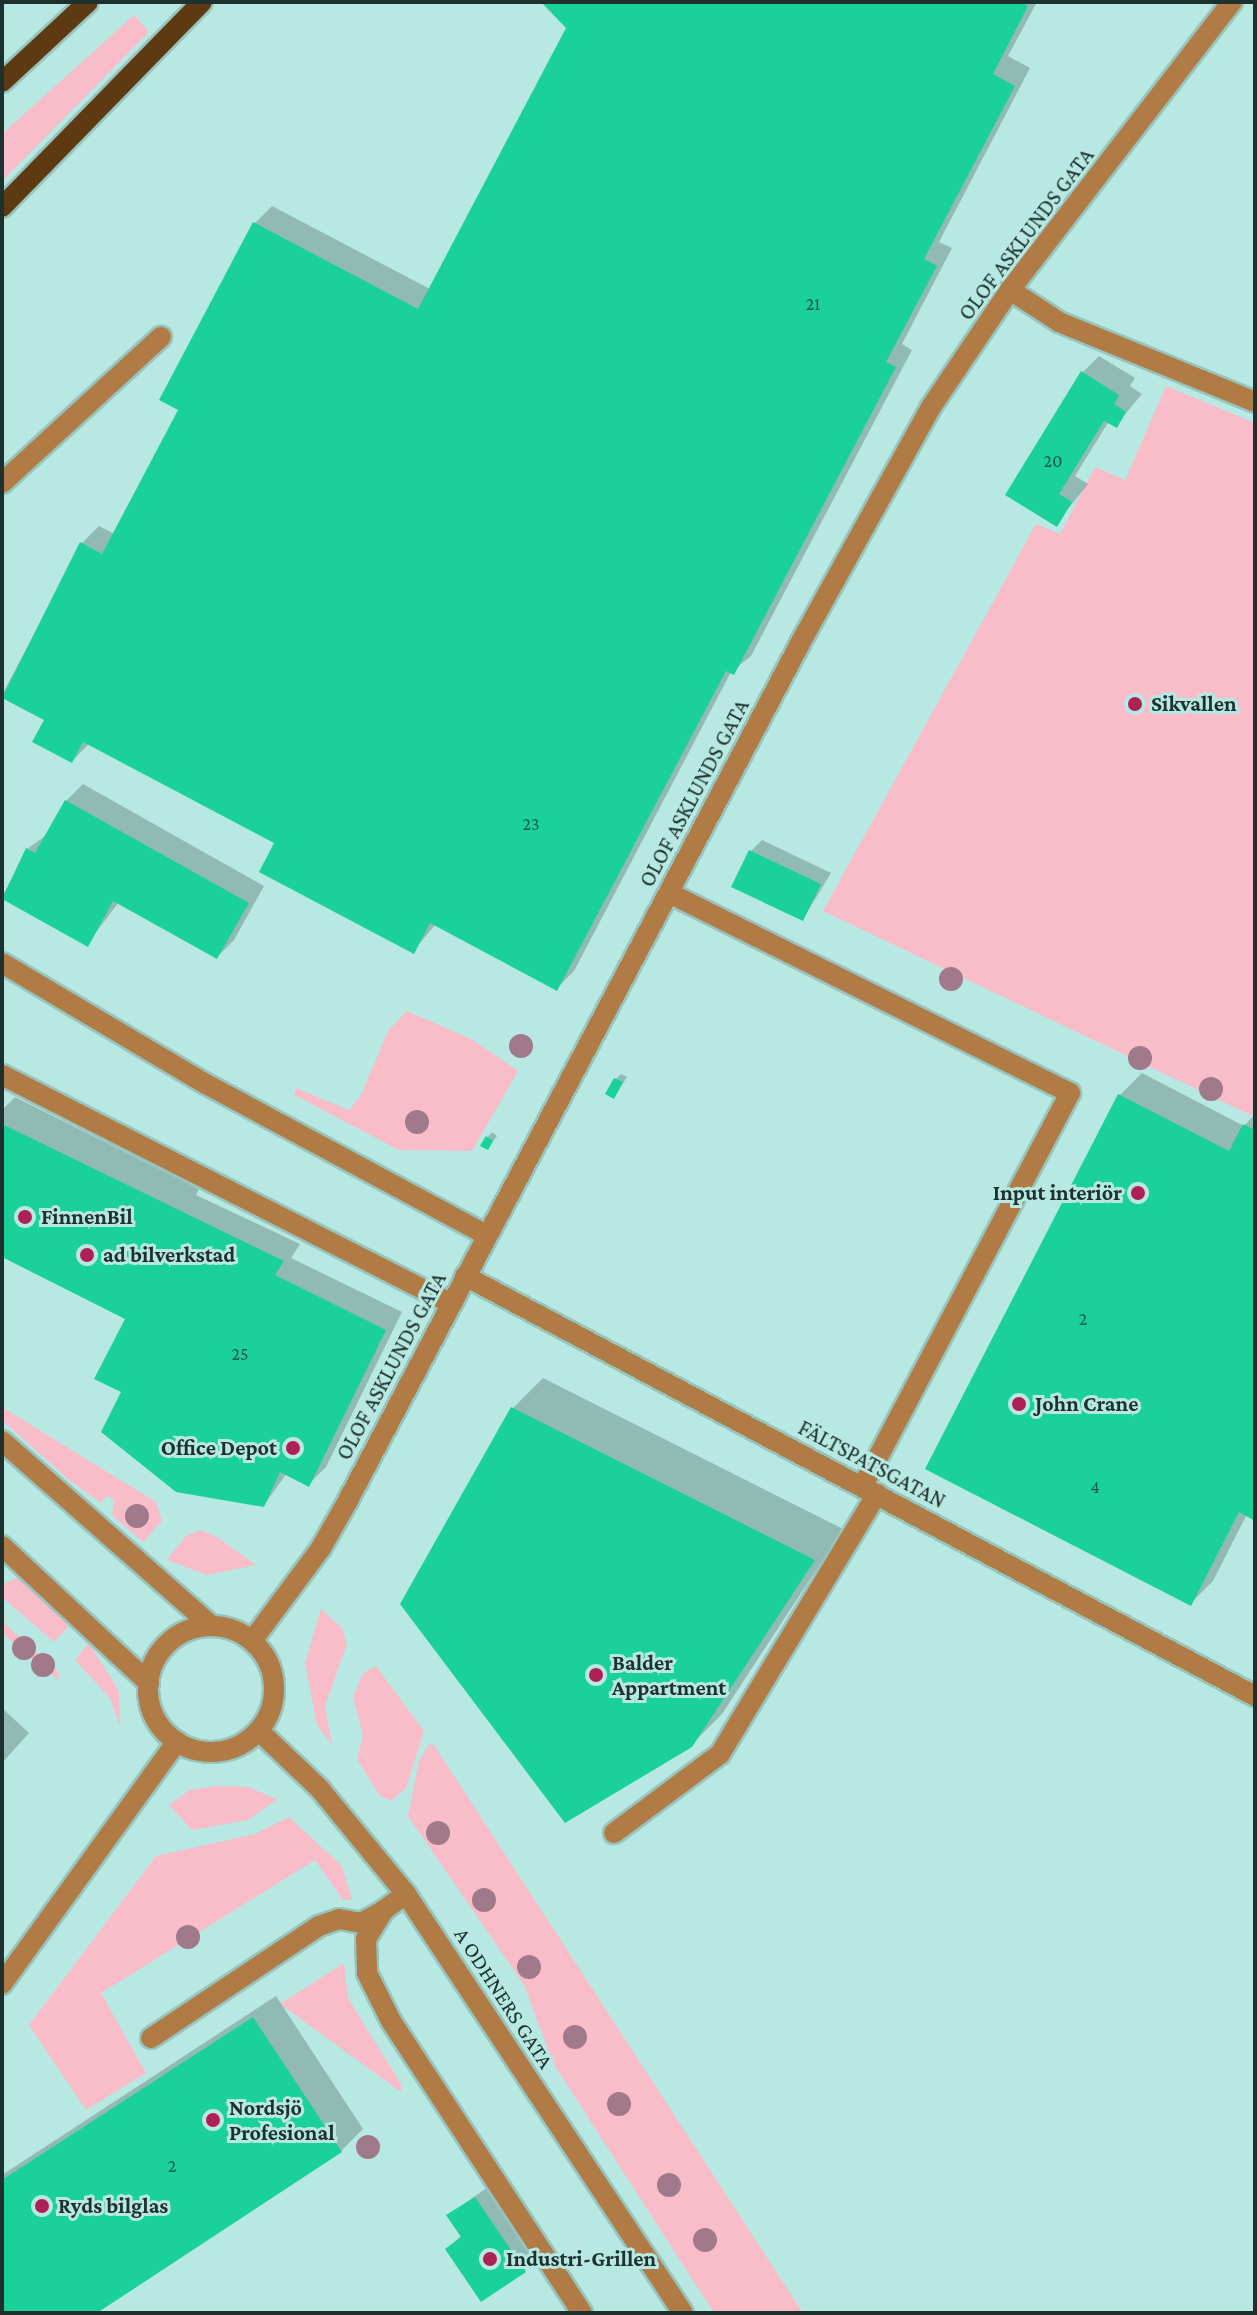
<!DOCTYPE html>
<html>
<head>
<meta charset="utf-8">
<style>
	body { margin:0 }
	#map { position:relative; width:1257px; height:2315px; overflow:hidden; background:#b7e9e2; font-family:"Crimson Pro",serif }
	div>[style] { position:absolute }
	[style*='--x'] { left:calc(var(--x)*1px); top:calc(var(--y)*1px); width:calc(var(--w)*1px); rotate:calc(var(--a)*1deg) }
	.green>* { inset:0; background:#f8bdc9 }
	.shadow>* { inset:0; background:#0003 }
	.building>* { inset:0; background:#1ad19a }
	.roads { filter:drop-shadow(2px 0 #98c4be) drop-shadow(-2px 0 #98c4be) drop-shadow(0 2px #98c4be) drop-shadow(0 -2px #98c4be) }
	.minor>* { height:20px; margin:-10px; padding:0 10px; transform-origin:10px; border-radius:10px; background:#b07b44 }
	.minor>.ring { margin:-10px; padding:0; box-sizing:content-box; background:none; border:20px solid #b07b44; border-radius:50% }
	.major>* { height:20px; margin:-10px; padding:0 10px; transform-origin:10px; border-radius:10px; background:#5d3a11 }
	.trees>* { width:24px; height:24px; margin:-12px; border-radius:50%; background:#a0798b }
	.dots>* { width:22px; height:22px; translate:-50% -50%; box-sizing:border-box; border:4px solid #b7e9e2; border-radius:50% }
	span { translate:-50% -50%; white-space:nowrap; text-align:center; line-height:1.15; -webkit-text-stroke:6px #b7e9e2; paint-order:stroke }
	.number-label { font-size:18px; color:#1d594a }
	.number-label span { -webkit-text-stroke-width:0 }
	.street-label { font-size:22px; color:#1e312f }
	.poi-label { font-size:22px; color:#1e312f; font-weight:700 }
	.left { translate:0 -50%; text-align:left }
	.right { translate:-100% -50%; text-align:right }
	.frame { position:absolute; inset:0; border:4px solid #1e312f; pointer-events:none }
</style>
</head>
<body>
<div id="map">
	<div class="green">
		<div style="clip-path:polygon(134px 15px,149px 32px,2px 181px,2px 134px)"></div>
		<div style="clip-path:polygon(1166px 386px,1255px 423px,1255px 1117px,823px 911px,1036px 524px,1060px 534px,1095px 467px,1125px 480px)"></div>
		<div style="clip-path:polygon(407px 1011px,471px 1039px,518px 1071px,472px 1151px,399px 1150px,294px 1095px,296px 1088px,349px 1110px,361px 1095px,388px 1031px)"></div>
		<div style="clip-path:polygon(2px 1407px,156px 1502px,162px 1521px,143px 1542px,112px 1515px,114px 1499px,106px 1496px,101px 1503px,69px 1480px,2px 1420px)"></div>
		<div style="clip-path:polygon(200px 1530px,217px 1537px,256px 1565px,207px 1575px,167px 1560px,186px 1536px)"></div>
		<div style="clip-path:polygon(20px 1576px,72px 1623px,54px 1642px,2px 1597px,4px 1584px)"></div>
		<div style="clip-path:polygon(321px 1609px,342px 1628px,347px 1644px,325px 1706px,332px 1745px,317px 1725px,305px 1663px)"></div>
		<div style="clip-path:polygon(2px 1621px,59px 1673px,58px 1680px,2px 1633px)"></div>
		<div style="clip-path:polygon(89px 1643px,119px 1691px,120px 1728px,110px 1698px,75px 1660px)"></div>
		<div style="clip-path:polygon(376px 1666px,424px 1731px,406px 1788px,391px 1801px,379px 1795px,357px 1759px,363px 1735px,353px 1697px,363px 1673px)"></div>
		<div style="clip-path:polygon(429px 1744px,434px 1745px,803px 2313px,714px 2313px,553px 2063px,524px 1985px,408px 1816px,419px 1761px)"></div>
		<div style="clip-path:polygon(215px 1786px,248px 1787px,277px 1799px,248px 1820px,192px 1830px,169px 1805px,190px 1790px)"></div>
		<div style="clip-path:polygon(289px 1817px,342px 1866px,352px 1900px,343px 1900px,315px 1860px,101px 1993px,146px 2073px,86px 2110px,29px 2025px,156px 1856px,255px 1834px)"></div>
		<div style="clip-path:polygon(344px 1963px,348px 1998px,401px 2084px,401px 2092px,280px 2004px)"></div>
	</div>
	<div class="shadow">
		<div style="clip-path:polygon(544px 2px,1037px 2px,1008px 56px,1030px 68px,939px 242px,952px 248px,902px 344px,912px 350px,751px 656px,731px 672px,574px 971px,557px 988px,436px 924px,413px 951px,277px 842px,90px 743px,72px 761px,47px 719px,2px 695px,82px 543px,99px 526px,115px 534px,180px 409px,162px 400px,255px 223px,272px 206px,430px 289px,568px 27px)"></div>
		<div style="clip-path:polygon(1099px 356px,1135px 378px,1130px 386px,1142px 394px,1116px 425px,1109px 421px,1075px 476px,1088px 484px,1056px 524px,1008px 494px,1082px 373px)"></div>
		<div style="clip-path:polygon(83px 784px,264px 886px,234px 940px,217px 957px,119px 902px,87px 944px,2px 897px,27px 849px,48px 834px,66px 801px)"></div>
		<div style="clip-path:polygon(762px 840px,831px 873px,803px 919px,751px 851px)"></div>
		<div style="clip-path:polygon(1142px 1073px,1244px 1126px,1255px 1114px,1255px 1519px,1247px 1514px,1213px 1581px,1191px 1603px,1120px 1095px)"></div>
		<div style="clip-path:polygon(621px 1074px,627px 1077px,614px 1097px,616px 1079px)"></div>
		<div style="clip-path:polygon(15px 1097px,199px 1189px,196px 1195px,300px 1244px,291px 1258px,402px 1312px,326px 1467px,309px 1484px,287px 1473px,264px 1505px,124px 1392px,128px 1318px,2px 1255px,2px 1110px)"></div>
		<div style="clip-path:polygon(492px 1132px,497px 1136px,488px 1148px,487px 1138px)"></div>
		<div style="clip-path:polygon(543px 1378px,843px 1529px,722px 1714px,691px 1745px,513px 1408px)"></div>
		<div style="clip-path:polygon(2px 1708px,29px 1733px,2px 1763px)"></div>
		<div style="clip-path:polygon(276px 1996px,363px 2129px,341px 2151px,94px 2313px,2px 2313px,2px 2175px)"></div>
		<div style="clip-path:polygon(488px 2187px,536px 2259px,524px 2271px,447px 2249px,462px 2235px,448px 2215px)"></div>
	</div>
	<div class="building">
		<div style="clip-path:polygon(541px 2px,1020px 2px,1028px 6px,993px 74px,1015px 86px,924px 259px,937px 266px,886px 362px,896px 367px,734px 675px,726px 671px,557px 991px,430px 923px,414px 954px,259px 872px,274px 843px,83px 742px,72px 763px,32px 742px,44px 720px,2px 698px,80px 542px,102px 554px,178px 410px,159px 400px,253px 222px,418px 309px,566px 28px)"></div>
		<div style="clip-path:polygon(1081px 371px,1119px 395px,1114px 404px,1126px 412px,1117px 428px,1104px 421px,1059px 494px,1072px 502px,1057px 527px,1005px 495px)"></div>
		<div style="clip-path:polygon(65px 800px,249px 903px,217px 959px,113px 901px,88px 947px,2px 899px,26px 848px,35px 853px)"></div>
		<div style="clip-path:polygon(749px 850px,821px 884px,803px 921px,731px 887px)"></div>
		<div style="clip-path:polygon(614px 1078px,623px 1082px,614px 1099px,605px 1094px)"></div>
		<div style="clip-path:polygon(1118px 1094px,1229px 1151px,1243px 1124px,1255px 1130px,1255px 1521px,1239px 1512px,1191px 1606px,925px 1469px)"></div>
		<div style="clip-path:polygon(2px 1124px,284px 1261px,275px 1275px,386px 1330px,309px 1487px,280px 1472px,264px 1507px,176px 1492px,101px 1432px,121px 1392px,94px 1379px,125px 1319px,2px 1257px)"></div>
		<div style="clip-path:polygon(486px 1136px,493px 1141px,488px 1150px,480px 1146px)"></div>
		<div style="clip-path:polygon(511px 1407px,815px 1560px,692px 1747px,565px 1823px,400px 1604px)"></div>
		<div style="clip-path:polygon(253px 2017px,342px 2152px,97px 2313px,2px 2313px,2px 2180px)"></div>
		<div style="clip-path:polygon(475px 2197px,526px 2272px,481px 2302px,445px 2249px,461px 2237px,446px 2215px)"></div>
	</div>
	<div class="roads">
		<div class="minor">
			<div style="--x:1010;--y:290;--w:59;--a:33.1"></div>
			<div style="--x:1059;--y:322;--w:212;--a:22.2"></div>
			<div style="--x:2;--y:483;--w:216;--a:-42.6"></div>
			<div style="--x:669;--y:893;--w:448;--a:26.5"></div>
			<div style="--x:1070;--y:1093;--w:444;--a:117.8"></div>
			<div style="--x:2;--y:963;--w:237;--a:30.7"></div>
			<div style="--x:206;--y:1084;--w:319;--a:28.3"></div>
			<div style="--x:2;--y:1075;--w:503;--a:26.97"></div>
			<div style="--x:465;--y:1276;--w:895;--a:28"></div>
			<div style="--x:2;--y:1441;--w:280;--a:41.4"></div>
			<div style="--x:2;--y:1546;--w:201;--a:43"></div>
			<div class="ring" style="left:148px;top:1626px;width:106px;height:106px"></div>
			<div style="--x:252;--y:1641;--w:116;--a:-53.4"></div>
			<div style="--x:321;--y:1548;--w:48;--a:-60.3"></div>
			<div style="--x:345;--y:1506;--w:981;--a:-62.18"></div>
			<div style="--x:803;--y:638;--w:264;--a:-61"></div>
			<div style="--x:931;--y:407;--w:141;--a:-56"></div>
			<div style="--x:1010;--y:290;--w:364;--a:-52.4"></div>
			<div style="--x:259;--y:1731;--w:83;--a:43.5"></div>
			<div style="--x:319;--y:1788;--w:137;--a:50.6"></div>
			<div style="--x:406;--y:1894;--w:502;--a:56.53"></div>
			<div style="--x:614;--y:1833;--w:132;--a:-36.7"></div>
			<div style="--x:720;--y:1754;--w:304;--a:-58.9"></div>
			<div style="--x:406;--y:1894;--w:27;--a:144"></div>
			<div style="--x:384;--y:1910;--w:34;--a:122"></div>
			<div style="--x:366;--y:1939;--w:34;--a:88"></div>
			<div style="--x:367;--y:1973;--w:54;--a:63.4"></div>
			<div style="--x:391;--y:2021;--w:349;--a:56.8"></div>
			<div style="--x:2;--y:1984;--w:299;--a:-54.2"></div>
			<div style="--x:151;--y:2038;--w:202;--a:-33.7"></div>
			<div style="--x:319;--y:1926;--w:21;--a:-19"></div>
			<div style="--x:339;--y:1919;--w:22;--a:10"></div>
			<div style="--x:361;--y:1923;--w:26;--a:-29"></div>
		</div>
		<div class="major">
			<div style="--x:2;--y:82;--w:117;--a:-42.9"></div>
			<div style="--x:2;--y:207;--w:286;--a:-45.7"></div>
		</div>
	</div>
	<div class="trees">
		<div style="left:951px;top:979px"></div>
		<div style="left:521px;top:1046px"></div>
		<div style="left:1140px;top:1058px"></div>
		<div style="left:1211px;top:1089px"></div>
		<div style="left:417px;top:1122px"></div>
		<div style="left:137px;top:1516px"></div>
		<div style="left:24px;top:1648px"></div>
		<div style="left:43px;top:1665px"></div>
		<div style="left:438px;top:1833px"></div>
		<div style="left:484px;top:1900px"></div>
		<div style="left:188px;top:1937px"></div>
		<div style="left:529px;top:1967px"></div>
		<div style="left:575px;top:2037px"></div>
		<div style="left:619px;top:2104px"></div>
		<div style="left:368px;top:2147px"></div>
		<div style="left:669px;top:2185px"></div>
		<div style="left:705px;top:2240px"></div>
	</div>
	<div class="dots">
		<div style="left:1135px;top:704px;background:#af2055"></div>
		<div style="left:1138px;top:1193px;background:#af2055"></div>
		<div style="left:25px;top:1217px;background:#af2055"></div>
		<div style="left:87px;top:1255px;background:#af2055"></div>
		<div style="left:1019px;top:1404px;background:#af2055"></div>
		<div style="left:293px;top:1448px;background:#af2055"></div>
		<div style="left:596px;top:1675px;background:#af2055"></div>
		<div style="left:213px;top:2120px;background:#af2055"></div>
		<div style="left:42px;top:2206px;background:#af2055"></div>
		<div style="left:490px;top:2259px;background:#af2055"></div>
	</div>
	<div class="number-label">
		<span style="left:813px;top:304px">21</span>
		<span style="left:1053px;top:461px">20</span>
		<span style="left:531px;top:824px">23</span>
		<span style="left:1083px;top:1319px">2</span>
		<span style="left:240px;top:1354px">25</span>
		<span style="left:1095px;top:1487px">4</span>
		<span style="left:172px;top:2166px">2</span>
	</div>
	<div class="street-label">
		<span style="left:1026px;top:234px;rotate:-53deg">OLOF ASKLUNDS GATA</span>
		<span style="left:694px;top:793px;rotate:-62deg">OLOF ASKLUNDS GATA</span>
		<span style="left:391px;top:1366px;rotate:-62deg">OLOF ASKLUNDS GATA</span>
		<span style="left:872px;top:1464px;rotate:28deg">FÄLTSPATSGATAN</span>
		<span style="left:504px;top:1998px;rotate:57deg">A ODHNERS GATA</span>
	</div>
	<div class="poi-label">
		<span class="left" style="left:1151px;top:704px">Sikvallen</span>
		<span class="right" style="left:1122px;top:1193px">Input interiör</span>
		<span class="left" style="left:41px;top:1217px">FinnenBil</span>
		<span class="left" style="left:103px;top:1255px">ad bilverkstad</span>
		<span class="left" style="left:1035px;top:1404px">John Crane</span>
		<span class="right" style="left:277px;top:1448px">Office Depot</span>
		<span class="left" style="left:612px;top:1675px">Balder<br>Appartment</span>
		<span class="left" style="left:229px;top:2120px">Nordsjö<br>Profesional</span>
		<span class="left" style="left:58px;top:2206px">Ryds bilglas</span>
		<span class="left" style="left:506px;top:2259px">Industri-Grillen</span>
	</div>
	<div class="frame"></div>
</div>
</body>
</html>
